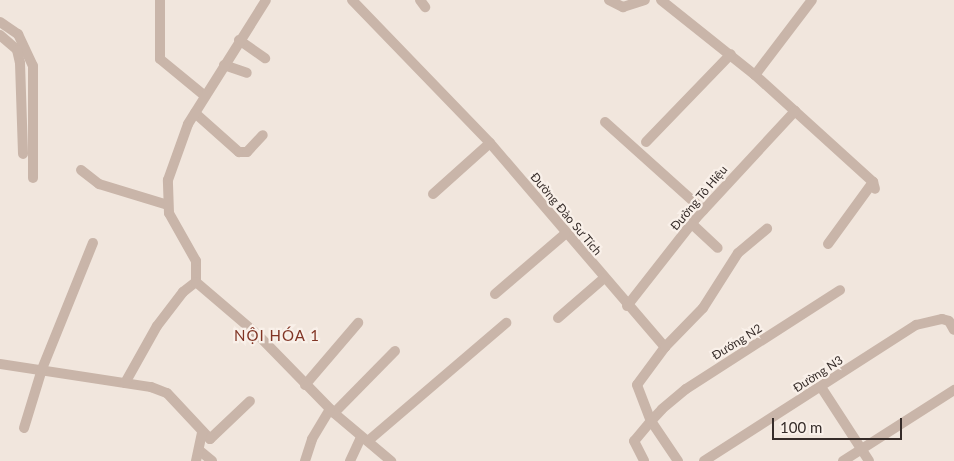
<!DOCTYPE html>
<html>
<head>
<meta charset="utf-8">
<style>
	body { margin:0 }
	#map { position:relative; width:954px; height:461px; overflow:hidden; background:#f1e6dd; font-family:Lato,sans-serif }
	div>[style] { position:absolute }
	[style*='--x'] { left:calc(var(--x)*1px); top:calc(var(--y)*1px); width:calc(var(--w)*1px); rotate:calc(var(--a)*1deg) }
	.minor>* { height:10px; margin:-5px; padding:0 5px; transform-origin:5px; border-radius:5px; background:#c9b5a9 }
	span { translate:-50% -50%; white-space:nowrap; text-align:center; line-height:1.15; -webkit-text-stroke:4.5px #f9f0e9; paint-order:stroke }
	.street-label { font-size:12px; color:#362c29 }
	.quarter-label { font-size:15px; color:#813525; letter-spacing:1px }
	.scale { position:absolute; left:772px; top:418px; width:130px; height:22px; box-sizing:border-box; border:2px solid #362c29; border-top:0; padding-left:6px; font-size:15px; line-height:18px; white-space:nowrap; color:#362c29; -webkit-text-stroke:4px #f9f0e9; paint-order:stroke }
</style>
</head>
<body>
<div id="map">
	<div class="minor">
		<div style="--x:160;--y:0;--w:59;--a:90"></div>
		<div style="--x:160;--y:59;--w:58;--a:39.4"></div>
		<div style="--x:352;--y:0;--w:199;--a:46"></div>
		<div style="--x:490;--y:143;--w:269;--a:49.4"></div>
		<div style="--x:665;--y:347;--w:47;--a:126.4"></div>
		<div style="--x:637;--y:385;--w:39;--a:69"></div>
		<div style="--x:651;--y:421;--w:26;--a:130"></div>
		<div style="--x:634;--y:441;--w:22;--a:63"></div>
		<div style="--x:420;--y:0;--w:9;--a:54"></div>
		<div style="--x:609;--y:0;--w:16;--a:27"></div>
		<div style="--x:623;--y:7;--w:23;--a:-18"></div>
		<div style="--x:661;--y:0;--w:120;--a:38.6"></div>
		<div style="--x:755;--y:75;--w:159;--a:42.2"></div>
		<div style="--x:873;--y:182;--w:7;--a:74"></div>
		<div style="--x:0;--y:22;--w:22;--a:34"></div>
		<div style="--x:18;--y:34;--w:35;--a:65"></div>
		<div style="--x:33;--y:66;--w:112;--a:90"></div>
		<div style="--x:0;--y:35;--w:23;--a:41"></div>
		<div style="--x:17;--y:50;--w:13;--a:77"></div>
		<div style="--x:20;--y:63;--w:91;--a:88.1"></div>
		<div style="--x:239;--y:40;--w:32;--a:35"></div>
		<div style="--x:224;--y:65;--w:24;--a:19"></div>
		<div style="--x:755;--y:75;--w:94;--a:-52.8"></div>
		<div style="--x:195;--y:113;--w:59;--a:41.6"></div>
		<div style="--x:239;--y:152;--w:8;--a:0"></div>
		<div style="--x:247;--y:152;--w:23;--a:-47"></div>
		<div style="--x:605;--y:122;--w:132;--a:41.9"></div>
		<div style="--x:646;--y:142;--w:122;--a:-46"></div>
		<div style="--x:81;--y:170;--w:23;--a:38"></div>
		<div style="--x:99;--y:184;--w:72;--a:16.9"></div>
		<div style="--x:433;--y:194;--w:76;--a:-41.8"></div>
		<div style="--x:692;--y:224;--w:35;--a:43"></div>
		<div style="--x:828;--y:244;--w:77;--a:-54"></div>
		<div style="--x:196;--y:282;--w:21;--a:-90"></div>
		<div style="--x:196;--y:261;--w:55;--a:-119.4"></div>
		<div style="--x:169;--y:213;--w:33;--a:-92"></div>
		<div style="--x:168;--y:180;--w:59;--a:-70.3"></div>
		<div style="--x:188;--y:124;--w:146;--a:-57.8"></div>
		<div style="--x:495;--y:294;--w:92;--a:-40.6"></div>
		<div style="--x:627;--y:306;--w:112;--a:-51.9"></div>
		<div style="--x:696;--y:218;--w:146;--a:-47.2"></div>
		<div style="--x:558;--y:318;--w:60;--a:-40.9"></div>
		<div style="--x:665;--y:347;--w:54;--a:-45.7"></div>
		<div style="--x:703;--y:308;--w:65;--a:-57.5"></div>
		<div style="--x:738;--y:253;--w:38;--a:-40"></div>
		<div style="--x:0;--y:364;--w:153;--a:8.7"></div>
		<div style="--x:151;--y:387;--w:17;--a:21"></div>
		<div style="--x:167;--y:393;--w:63;--a:46.9"></div>
		<div style="--x:210;--y:439;--w:55;--a:-43.5"></div>
		<div style="--x:125;--y:383;--w:65;--a:-60.7"></div>
		<div style="--x:157;--y:326;--w:43;--a:-52.6"></div>
		<div style="--x:183;--y:292;--w:16;--a:-38"></div>
		<div style="--x:196;--y:282;--w:82;--a:40.5"></div>
		<div style="--x:258;--y:335;--w:109;--a:45.7"></div>
		<div style="--x:334;--y:413;--w:75;--a:40.1"></div>
		<div style="--x:305;--y:385;--w:82;--a:-49.5"></div>
		<div style="--x:821;--y:387;--w:88;--a:57"></div>
		<div style="--x:334;--y:413;--w:87;--a:-45.5"></div>
		<div style="--x:24;--y:428;--w:62;--a:-73"></div>
		<div style="--x:42;--y:369;--w:136;--a:-68"></div>
		<div style="--x:368;--y:441;--w:182;--a:-40.5"></div>
		<div style="--x:199;--y:450;--w:17;--a:40"></div>
		<div style="--x:196;--y:461;--w:30;--a:-78"></div>
		<div style="--x:305;--y:461;--w:23;--a:-72"></div>
		<div style="--x:312;--y:439;--w:35;--a:-59"></div>
		<div style="--x:350;--y:461;--w:26;--a:-65"></div>
		<div style="--x:678;--y:461;--w:48;--a:-124"></div>
		<div style="--x:651;--y:421;--w:16;--a:-47"></div>
		<div style="--x:662;--y:409;--w:31;--a:-40"></div>
		<div style="--x:686;--y:389;--w:183;--a:-32.7"></div>
		<div style="--x:704;--y:461;--w:252;--a:-32.7"></div>
		<div style="--x:916;--y:325;--w:27;--a:-13"></div>
		<div style="--x:942;--y:319;--w:7;--a:16"></div>
		<div style="--x:949;--y:321;--w:10;--a:61"></div>
		<div style="--x:843;--y:461;--w:132;--a:-32.6"></div>
	</div>
	<div class="street-label">
		<span style="left:699px;top:198px;rotate:-50deg">Đường Tô Hiệu</span>
		<span style="left:566px;top:214px;rotate:50deg">Đường Đào Sư Tích</span>
		<span style="left:737px;top:342px;rotate:-32deg">Đướng N2</span>
		<span style="left:818px;top:374px;rotate:-33deg">Đường N3</span>
	</div>
	<div class="quarter-label">
		<span style="left:277px;top:336px">NỘI HÓA 1</span>
	</div>
	<div class="scale">100 m</div>
</div>
</body>
</html>
